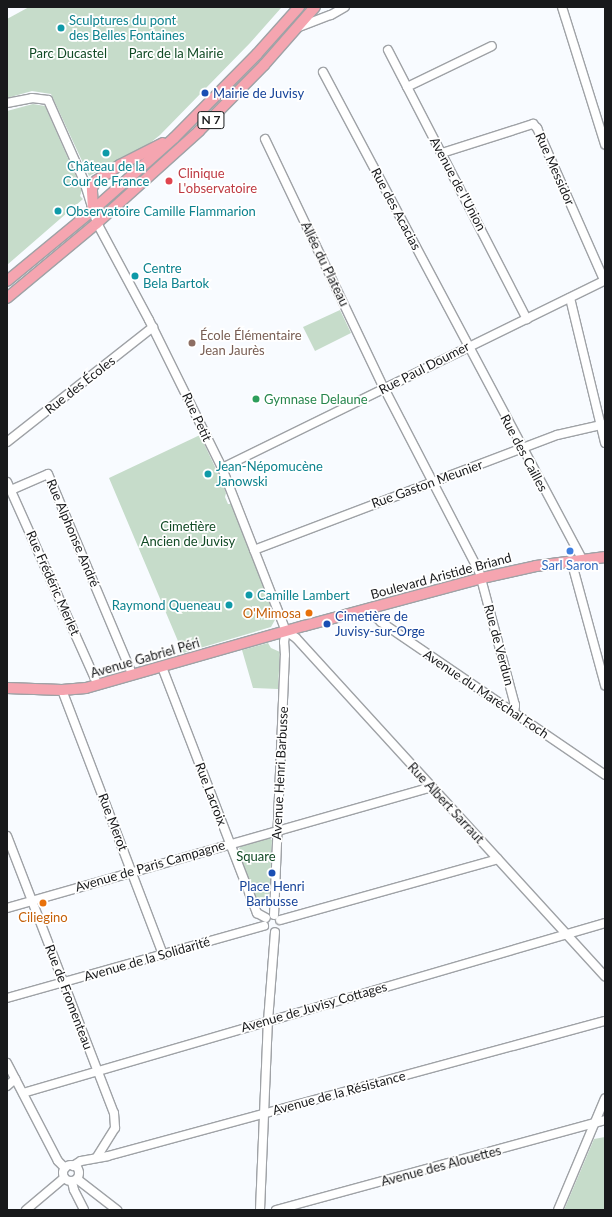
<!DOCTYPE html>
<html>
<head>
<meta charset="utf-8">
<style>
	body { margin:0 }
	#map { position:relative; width:612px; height:1217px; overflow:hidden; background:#f8fbff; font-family:Lato,sans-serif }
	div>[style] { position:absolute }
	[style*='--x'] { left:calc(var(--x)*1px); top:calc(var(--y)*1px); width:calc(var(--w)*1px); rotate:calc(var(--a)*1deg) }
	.green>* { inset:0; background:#c6dcca }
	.roads { filter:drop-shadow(1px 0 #9fa2a6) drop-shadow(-1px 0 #9fa2a6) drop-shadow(0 1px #9fa2a6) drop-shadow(0 -1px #9fa2a6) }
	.minor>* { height:8px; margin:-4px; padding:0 4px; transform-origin:4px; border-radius:4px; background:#fff }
	.minor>.ring { margin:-4px; padding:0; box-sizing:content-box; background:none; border:8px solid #fff; border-radius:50% }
	.major>* { height:10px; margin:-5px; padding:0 5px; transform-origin:5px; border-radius:5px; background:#f5a5b0 }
	.dots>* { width:11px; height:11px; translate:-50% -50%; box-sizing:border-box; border:2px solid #fff; border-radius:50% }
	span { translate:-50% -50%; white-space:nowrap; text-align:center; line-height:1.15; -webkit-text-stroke:3.5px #fff; paint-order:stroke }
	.shield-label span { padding:1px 3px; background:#fff; border:1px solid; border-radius:3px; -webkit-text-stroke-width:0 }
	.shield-label { font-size:12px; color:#18191b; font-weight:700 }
	.culture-label { font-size:13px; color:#0d838f }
	.left { translate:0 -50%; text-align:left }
	.right { translate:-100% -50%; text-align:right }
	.park-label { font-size:13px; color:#104924 }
	.transit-label { font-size:13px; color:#164399 }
	.street-label { font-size:13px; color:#18191b }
	.health-label { font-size:13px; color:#be3a42 }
	.education-label { font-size:13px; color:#785e54 }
	.leisure-label { font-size:13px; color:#27864d }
	.shop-label { font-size:13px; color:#366cbe }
	.food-label { font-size:13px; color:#c56008 }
	.frame { position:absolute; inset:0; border:8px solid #18191b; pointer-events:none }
</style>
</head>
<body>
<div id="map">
	<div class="green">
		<div style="clip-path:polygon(29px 7px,280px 7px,281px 8px,250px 43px,160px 135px,150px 143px,89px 176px,51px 94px,32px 91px,7px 98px,7px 19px)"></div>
		<div style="clip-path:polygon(33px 104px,45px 106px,82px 190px,80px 196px,83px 199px,7px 265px,7px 111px)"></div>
		<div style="clip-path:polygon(340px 310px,351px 333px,315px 351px,303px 327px)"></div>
		<div style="clip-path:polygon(200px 435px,223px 484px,226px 493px,225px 497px,228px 504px,231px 504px,276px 618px,271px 627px,183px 653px,109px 478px)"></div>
		<div style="clip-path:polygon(268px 643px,271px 648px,280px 652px,278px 689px,253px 688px,242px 650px)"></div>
		<div style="clip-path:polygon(269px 838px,272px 840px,269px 905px,260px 907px,238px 851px,241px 845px)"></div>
		<div style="clip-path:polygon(605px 1137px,605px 1210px,564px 1210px,594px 1139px)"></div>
	</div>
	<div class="roads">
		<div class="minor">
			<div style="--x:562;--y:7;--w:144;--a:72.6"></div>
			<div style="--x:299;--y:27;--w:34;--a:-21"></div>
			<div style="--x:331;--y:15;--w:16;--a:-30"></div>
			<div style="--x:388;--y:50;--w:303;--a:62.7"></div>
			<div style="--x:323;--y:72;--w:552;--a:61.99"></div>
			<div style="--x:407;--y:87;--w:94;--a:-25.8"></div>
			<div style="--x:7;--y:103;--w:25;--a:-11"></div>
			<div style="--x:32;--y:98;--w:16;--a:7"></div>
			<div style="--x:48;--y:100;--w:89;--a:66"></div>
			<div style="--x:84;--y:181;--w:44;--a:72.8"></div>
			<div style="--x:97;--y:223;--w:110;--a:61.8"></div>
			<div style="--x:149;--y:320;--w:165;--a:63.7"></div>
			<div style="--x:222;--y:468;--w:175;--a:68.6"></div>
			<div style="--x:265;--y:139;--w:276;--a:64.5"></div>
			<div style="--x:384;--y:388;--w:206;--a:62.6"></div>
			<div style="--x:479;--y:571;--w:139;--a:75"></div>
			<div style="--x:515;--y:705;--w:8;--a:97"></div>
			<div style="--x:442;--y:153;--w:96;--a:-17.7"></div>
			<div style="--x:533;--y:124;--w:6;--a:45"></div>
			<div style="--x:537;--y:128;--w:166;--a:66.2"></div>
			<div style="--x:570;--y:298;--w:149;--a:76.4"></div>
			<div style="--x:7;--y:442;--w:186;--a:-38.2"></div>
			<div style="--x:222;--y:468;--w:427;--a:-26.1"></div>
			<div style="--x:7;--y:482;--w:222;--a:65.9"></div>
			<div style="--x:11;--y:490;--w:40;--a:-23.4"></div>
			<div style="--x:48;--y:474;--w:217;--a:67.2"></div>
			<div style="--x:254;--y:550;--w:324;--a:-20.8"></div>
			<div style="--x:557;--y:435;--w:49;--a:-12.9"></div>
			<div style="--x:571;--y:560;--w:130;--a:74.8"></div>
			<div style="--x:372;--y:607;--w:8;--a:76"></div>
			<div style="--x:374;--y:615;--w:10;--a:45"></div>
			<div style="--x:381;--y:622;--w:271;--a:34.3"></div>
			<div style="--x:286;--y:631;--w:12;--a:35"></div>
			<div style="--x:296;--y:638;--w:458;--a:47.6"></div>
			<div style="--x:162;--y:667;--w:264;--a:68.9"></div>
			<div style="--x:257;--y:913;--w:10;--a:29"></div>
			<div style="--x:62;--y:690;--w:284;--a:69.1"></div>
			<div style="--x:7;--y:836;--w:297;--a:68.9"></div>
			<div style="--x:114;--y:1113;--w:15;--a:86"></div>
			<div style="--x:115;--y:1128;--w:34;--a:122"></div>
			<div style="--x:7;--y:908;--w:441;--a:-15.9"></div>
			<div style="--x:274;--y:915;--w:260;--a:-87.6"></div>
			<div style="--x:285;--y:655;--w:13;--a:-94"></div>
			<div style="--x:284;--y:642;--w:11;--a:-80"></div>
			<div style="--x:280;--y:920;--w:226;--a:-15.6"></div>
			<div style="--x:7;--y:998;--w:267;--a:-15.7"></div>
			<div style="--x:7;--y:1063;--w:110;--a:62.5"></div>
			<div style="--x:58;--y:1161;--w:10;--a:45"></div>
			<div style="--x:7;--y:1086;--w:11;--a:-41"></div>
			<div style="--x:23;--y:1093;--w:606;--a:-16.28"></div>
			<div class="ring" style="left:63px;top:1165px;width:8px;height:8px"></div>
			<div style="--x:73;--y:1166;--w:9;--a:-32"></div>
			<div style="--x:81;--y:1161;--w:27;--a:-10"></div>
			<div style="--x:108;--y:1156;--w:515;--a:-15.2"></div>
			<div style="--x:77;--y:1179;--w:51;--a:37.8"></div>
			<div style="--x:72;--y:1182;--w:8;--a:76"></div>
			<div style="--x:74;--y:1190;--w:22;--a:63"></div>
			<div style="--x:26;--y:1210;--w:50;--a:-40.1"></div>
			<div style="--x:260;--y:1210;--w:189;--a:-87.6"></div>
			<div style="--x:268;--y:1021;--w:89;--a:-85.5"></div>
			<div style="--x:276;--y:1210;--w:341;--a:-15.3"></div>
			<div style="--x:558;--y:1210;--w:121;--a:-67.2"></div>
		</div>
		<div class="major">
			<div style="--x:93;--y:210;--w:22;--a:-93"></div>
			<div style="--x:92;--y:188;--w:8;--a:-60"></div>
			<div style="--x:96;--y:181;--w:29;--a:-34"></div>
			<div style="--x:120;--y:165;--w:48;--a:-27.1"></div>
			<div style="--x:7;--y:281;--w:112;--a:-39.5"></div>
			<div style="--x:93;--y:210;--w:108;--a:-41.6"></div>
			<div style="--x:174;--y:138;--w:118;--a:-45.3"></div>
			<div style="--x:257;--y:54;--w:63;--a:-48.2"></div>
			<div style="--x:7;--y:298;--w:117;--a:-39.8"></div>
			<div style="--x:97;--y:223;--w:137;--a:-42"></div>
			<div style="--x:199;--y:131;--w:93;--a:-45.4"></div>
			<div style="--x:264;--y:65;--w:77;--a:-48.7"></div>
			<div style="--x:7;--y:688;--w:55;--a:2.1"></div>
			<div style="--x:62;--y:690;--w:24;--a:-5"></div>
			<div style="--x:86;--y:688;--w:227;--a:-15.9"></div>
			<div style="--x:304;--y:626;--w:184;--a:-15.1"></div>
			<div style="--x:482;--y:578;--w:55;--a:-12.5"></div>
			<div style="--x:536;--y:566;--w:70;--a:-7.4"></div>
		</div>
	</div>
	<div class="dots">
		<div style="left:61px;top:28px;background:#0f9aa8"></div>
		<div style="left:205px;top:93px;background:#1a4fb4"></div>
		<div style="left:106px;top:153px;background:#0f9aa8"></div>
		<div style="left:169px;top:181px;background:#e0444e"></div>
		<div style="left:58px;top:211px;background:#0f9aa8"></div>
		<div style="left:135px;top:276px;background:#0f9aa8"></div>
		<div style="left:192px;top:343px;background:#8d6e63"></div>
		<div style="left:256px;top:399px;background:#2e9e5b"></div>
		<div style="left:208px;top:474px;background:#0f9aa8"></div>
		<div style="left:570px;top:551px;background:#3f7fe0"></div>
		<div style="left:249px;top:595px;background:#0f9aa8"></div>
		<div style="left:229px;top:605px;background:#0f9aa8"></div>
		<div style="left:309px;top:613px;background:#e8710a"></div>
		<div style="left:327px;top:624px;background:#1a4fb4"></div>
		<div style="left:272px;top:873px;background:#1a4fb4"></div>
		<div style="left:43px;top:903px;background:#e8710a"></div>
	</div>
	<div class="shield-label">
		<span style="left:211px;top:120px">N 7</span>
	</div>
	<div class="culture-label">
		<span class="left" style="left:69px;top:28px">Sculptures du pont<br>des Belles Fontaines</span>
		<span style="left:106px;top:174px">Château de la<br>Cour de France</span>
		<span class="left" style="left:66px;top:211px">Observatoire Camille Flammarion</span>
		<span class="left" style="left:143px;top:276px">Centre<br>Bela Bartok</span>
		<span class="left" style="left:216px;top:474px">Jean-Népomucène<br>Janowski</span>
		<span class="left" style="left:257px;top:595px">Camille Lambert</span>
		<span class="right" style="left:221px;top:605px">Raymond Queneau</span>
	</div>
	<div class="park-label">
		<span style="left:68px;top:53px">Parc Ducastel</span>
		<span style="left:176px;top:53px">Parc de la Mairie</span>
		<span style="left:188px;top:534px">Cimetière<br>Ancien de Juvisy</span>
		<span style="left:256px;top:856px">Square</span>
	</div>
	<div class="transit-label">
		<span class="left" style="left:213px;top:93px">Mairie de Juvisy</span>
		<span class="left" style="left:335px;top:624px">Cimetière de<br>Juvisy-sur-Orge</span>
		<span style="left:272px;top:894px">Place Henri<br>Barbusse</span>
	</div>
	<div class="street-label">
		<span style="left:555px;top:169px;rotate:66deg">Rue Messidor</span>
		<span style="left:458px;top:184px;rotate:62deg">Avenue de l'Union</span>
		<span style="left:396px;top:209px;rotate:62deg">Rue des Acacias</span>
		<span style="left:325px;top:264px;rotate:64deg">Allée du Plateau</span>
		<span style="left:424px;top:368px;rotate:-27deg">Rue Paul Doumer</span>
		<span style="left:80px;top:385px;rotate:-38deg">Rue des Écoles</span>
		<span style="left:197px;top:417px;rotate:65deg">Rue Petit</span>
		<span style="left:524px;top:453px;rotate:62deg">Rue des Cailles</span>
		<span style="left:427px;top:484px;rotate:-20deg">Rue Gaston Meunier</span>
		<span style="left:73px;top:533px;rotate:67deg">Rue Alphonse André</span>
		<span style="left:441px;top:576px;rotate:-15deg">Boulevard Aristide Briand</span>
		<span style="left:53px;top:583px;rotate:66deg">Rue Frédéric Merlet</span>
		<span style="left:499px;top:645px;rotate:75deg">Rue de Verdun</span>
		<span style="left:145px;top:658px;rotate:-16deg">Avenue Gabriel Péri</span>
		<span style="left:486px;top:694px;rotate:34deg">Avenue du Maréchal Foch</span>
		<span style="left:280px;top:773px;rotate:-87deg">Avenue Henri Barbusse</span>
		<span style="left:211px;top:794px;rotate:69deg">Rue Lacroix</span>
		<span style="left:446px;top:803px;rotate:47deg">Rue Albert Sarraut</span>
		<span style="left:113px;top:822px;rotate:69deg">Rue Merot</span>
		<span style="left:150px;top:866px;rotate:-16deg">Avenue de Paris Campagne</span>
		<span style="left:147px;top:959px;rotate:-16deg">Avenue de la Solidarité</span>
		<span style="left:69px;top:997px;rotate:69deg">Rue de Fromenteau</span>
		<span style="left:314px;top:1007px;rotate:-16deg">Avenue de Juvisy Cottages</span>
		<span style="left:339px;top:1093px;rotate:-15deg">Avenue de la Résistance</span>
		<span style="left:441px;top:1166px;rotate:-15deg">Avenue des Alouettes</span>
	</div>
	<div class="health-label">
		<span class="left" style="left:178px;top:181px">Clinique<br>L'observatoire</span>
	</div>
	<div class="education-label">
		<span class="left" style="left:200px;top:343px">École Élémentaire<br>Jean Jaurès</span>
	</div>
	<div class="leisure-label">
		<span class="left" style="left:264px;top:399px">Gymnase Delaune</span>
	</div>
	<div class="shop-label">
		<span style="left:570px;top:565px">Sarl Saron</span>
	</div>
	<div class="food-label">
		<span class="right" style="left:301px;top:613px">O'Mimosa</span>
		<span style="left:43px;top:917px">Ciliegino</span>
	</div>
	<div class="frame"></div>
</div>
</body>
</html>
